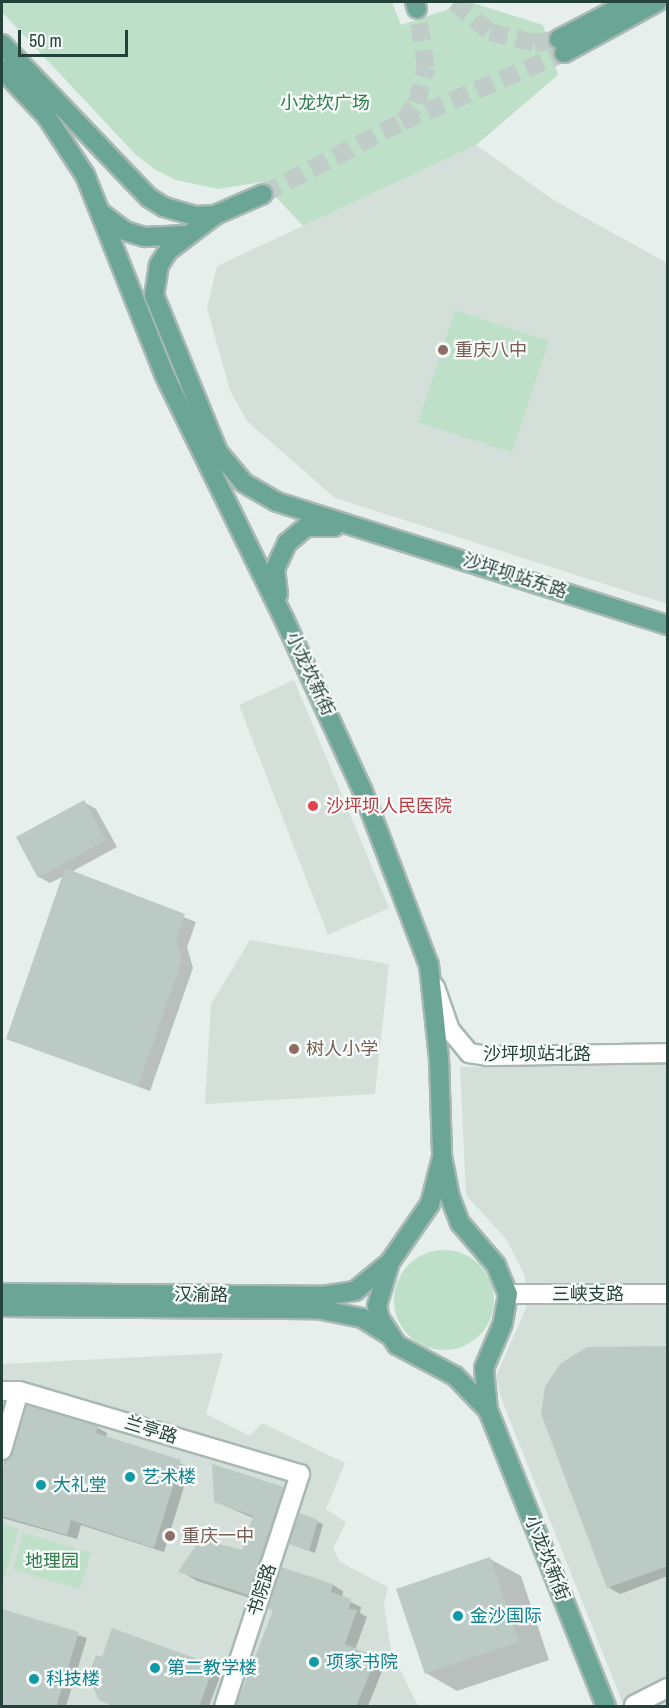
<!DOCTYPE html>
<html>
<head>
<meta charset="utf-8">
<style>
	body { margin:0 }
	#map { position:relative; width:669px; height:1708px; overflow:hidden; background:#e6efeb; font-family:"Archivo Narrow","Noto Sans SC",sans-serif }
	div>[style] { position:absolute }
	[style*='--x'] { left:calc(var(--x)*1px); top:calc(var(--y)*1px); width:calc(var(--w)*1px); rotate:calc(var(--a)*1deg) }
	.built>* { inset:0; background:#d4dfda }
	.green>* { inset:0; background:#bfe0c8 }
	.round { border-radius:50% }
	.shadow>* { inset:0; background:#0003 }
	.building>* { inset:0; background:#bbcac4 }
	.major-tunnel>* { height:18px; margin-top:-9px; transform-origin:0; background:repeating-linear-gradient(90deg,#bfccc8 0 18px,transparent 0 27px) }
	.roads { filter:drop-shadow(2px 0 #a8b8b2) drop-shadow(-2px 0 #a8b8b2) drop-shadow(0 2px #a8b8b2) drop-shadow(0 -2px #a8b8b2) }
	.minor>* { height:18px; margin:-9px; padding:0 9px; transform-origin:9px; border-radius:9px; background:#fff }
	.major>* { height:18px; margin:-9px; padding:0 9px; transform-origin:9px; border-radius:9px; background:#6aa596 }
	.dots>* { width:16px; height:16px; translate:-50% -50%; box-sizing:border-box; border:3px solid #f7fbf9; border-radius:50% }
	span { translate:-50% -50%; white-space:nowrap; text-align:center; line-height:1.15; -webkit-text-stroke:4.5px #f7fbf9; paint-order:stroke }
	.park-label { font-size:18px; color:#2d7a4b }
	.education-label { font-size:18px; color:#785e54 }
	.left { translate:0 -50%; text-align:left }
	.street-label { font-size:18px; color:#24423a }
	.health-label { font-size:18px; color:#be3a42 }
	.culture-label { font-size:18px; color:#0d838f }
	.frame { position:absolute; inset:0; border:3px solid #24423a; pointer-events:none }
	.scale { position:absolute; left:18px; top:30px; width:110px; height:27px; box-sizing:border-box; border:3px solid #24423a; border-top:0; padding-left:8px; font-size:18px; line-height:21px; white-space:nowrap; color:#24423a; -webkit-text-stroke:4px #f7fbf9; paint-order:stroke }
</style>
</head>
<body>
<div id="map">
	<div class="built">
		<div style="clip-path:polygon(476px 145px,555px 201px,667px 263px,667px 604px,335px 498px,247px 421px,230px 391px,207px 308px,217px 266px)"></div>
		<div style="clip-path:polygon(294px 680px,389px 908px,328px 935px,239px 705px)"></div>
		<div style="clip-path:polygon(250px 940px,389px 964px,375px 1094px,205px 1104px,211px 1004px)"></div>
		<div style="clip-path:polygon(667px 1063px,667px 1706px,624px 1706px,501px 1398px,496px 1376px,526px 1308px,525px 1276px,506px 1239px,466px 1195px,460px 1067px)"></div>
		<div style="clip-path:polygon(223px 1353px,206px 1414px,250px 1436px,262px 1423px,345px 1463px,326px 1509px,346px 1522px,333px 1549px,340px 1562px,388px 1587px,384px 1605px,391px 1651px,418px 1706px,2px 1706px,2px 1364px)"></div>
	</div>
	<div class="green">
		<div style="clip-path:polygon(2px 2px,392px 2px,401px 25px,470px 2px,543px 25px,558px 75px,476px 145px,303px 226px,262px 182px,218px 189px,176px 180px,156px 170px,136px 155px,2px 12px)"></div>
		<div style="clip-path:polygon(455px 310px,549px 341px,512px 453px,418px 422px)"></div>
		<div class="round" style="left:394px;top:1250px;width:100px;height:100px"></div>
		<div style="clip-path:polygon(2px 1524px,19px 1529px,3px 1583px,2px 1583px)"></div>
		<div style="clip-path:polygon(23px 1533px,91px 1553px,80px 1589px,13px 1569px)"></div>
	</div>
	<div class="shadow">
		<div style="clip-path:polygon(84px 802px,96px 809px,117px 847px,71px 872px,196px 922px,187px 947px,193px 968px,150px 1091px,7px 1039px,64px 876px,50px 883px,39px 877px)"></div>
		<div style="clip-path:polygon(668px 1347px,668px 1576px,620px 1594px,608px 1587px)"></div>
		<div style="clip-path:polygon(98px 1428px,107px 1433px,106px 1438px,190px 1467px,164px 1552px,81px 1525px,77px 1539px,2px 1518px,4px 1462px,14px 1454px)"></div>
		<div style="clip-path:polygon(283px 1489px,300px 1498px,265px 1603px,197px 1581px,180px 1571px,243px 1552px,253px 1518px,216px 1502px)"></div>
		<div style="clip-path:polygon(300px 1515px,323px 1524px,315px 1553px,296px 1546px)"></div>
		<div style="clip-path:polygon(490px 1559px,521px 1576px,549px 1660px,457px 1691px,426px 1673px)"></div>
		<div style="clip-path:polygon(282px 1569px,333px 1585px,343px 1591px,342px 1598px,361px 1607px,360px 1613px,367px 1617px,355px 1650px,385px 1664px,368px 1706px,236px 1706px,274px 1611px)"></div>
		<div style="clip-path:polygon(2px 1610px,87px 1638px,66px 1706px,2px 1706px)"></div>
		<div style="clip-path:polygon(213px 1666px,222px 1671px,209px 1706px,113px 1706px,101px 1700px)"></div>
	</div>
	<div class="building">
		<div style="clip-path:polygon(84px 800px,106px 840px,38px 878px,16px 837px)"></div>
		<div style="clip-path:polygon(65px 868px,185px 914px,176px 940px,182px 960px,138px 1086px,6px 1039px)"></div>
		<div style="clip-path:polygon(668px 1346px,668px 1566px,607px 1588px,541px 1414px,545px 1387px,560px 1364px,587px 1347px)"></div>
		<div style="clip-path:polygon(27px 1405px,98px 1426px,96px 1433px,181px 1460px,154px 1548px,71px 1520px,67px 1535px,2px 1516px,2px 1467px,13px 1453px)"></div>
		<div style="clip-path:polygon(212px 1464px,284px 1487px,248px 1595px,178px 1572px,200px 1539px,242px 1550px,253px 1516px,214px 1502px)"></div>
		<div style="clip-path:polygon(299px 1513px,318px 1520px,309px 1551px,289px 1544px)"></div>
		<div style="clip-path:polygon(490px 1557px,519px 1642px,425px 1674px,396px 1589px)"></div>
		<div style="clip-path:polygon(281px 1567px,333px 1584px,331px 1592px,351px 1599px,349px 1609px,357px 1610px,345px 1644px,376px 1657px,356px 1707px,236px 1707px,273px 1610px,268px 1609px)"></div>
		<div style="clip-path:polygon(2px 1609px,79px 1632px,56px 1707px,2px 1707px)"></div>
		<div style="clip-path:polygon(112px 1628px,214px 1665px,199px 1707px,115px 1707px,99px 1700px,88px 1676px,96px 1655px,102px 1657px)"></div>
	</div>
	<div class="major-tunnel">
		<div style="--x:454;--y:2;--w:47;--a:39.8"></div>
		<div style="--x:490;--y:32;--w:45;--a:14"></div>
		<div style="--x:534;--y:43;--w:25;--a:-9"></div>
		<div style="--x:403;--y:121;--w:23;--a:-52"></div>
		<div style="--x:417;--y:103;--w:36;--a:-76"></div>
		<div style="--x:426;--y:68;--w:60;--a:-98.7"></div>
		<div style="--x:263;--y:194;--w:157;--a:-27.4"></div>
		<div style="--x:402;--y:122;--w:176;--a:-23.1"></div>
	</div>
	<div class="roads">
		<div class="minor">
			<div style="--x:435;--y:987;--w:46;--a:70.8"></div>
			<div style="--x:450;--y:1030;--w:30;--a:50"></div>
			<div style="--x:469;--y:1053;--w:18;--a:9"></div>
			<div style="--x:487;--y:1056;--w:181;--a:-0.9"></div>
			<div style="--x:508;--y:1294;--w:160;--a:0"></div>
			<div style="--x:2;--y:1391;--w:17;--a:0"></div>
			<div style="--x:19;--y:1391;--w:293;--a:16.5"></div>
			<div style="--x:300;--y:1474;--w:244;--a:108.1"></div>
			<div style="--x:2;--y:1450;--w:61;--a:-73.9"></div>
			<div style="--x:634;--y:1705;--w:38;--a:-27"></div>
		</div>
		<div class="major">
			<div style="--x:415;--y:2;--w:7;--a:74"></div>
			<div style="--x:559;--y:39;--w:80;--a:-27.5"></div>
			<div style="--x:2;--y:44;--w:211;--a:46.3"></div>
			<div style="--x:148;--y:197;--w:19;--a:32"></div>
			<div style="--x:164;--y:207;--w:33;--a:16"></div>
			<div style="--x:196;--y:216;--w:19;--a:-3"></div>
			<div style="--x:215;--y:215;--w:52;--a:-23.6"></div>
			<div style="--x:564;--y:53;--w:106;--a:-28.7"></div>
			<div style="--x:2;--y:69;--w:66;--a:46.8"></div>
			<div style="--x:47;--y:117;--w:69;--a:56.8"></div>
			<div style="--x:85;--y:175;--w:214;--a:68.3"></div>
			<div style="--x:164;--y:374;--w:273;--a:63.9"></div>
			<div style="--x:284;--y:619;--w:187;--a:65.4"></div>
			<div style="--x:362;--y:789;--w:188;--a:69.2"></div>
			<div style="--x:429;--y:965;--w:94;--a:83.9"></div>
			<div style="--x:439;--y:1058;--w:98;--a:88.2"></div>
			<div style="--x:442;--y:1156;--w:42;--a:79"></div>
			<div style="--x:450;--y:1197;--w:28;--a:69"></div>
			<div style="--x:460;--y:1223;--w:55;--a:49.4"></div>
			<div style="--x:496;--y:1265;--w:31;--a:68"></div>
			<div style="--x:508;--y:1294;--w:29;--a:100"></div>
			<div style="--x:503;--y:1323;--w:49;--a:112.9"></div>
			<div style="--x:484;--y:1368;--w:42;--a:84.6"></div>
			<div style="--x:488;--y:1410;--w:319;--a:68.3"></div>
			<div style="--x:101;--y:213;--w:30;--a:37"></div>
			<div style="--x:125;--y:231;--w:21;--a:17"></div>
			<div style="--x:145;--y:237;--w:41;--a:-2.8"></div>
			<div style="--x:215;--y:215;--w:59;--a:142.5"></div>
			<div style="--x:168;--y:251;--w:17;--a:123"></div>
			<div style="--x:159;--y:265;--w:30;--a:99"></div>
			<div style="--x:154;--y:295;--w:170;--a:67.8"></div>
			<div style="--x:218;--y:452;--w:40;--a:50"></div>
			<div style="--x:244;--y:483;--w:38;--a:30"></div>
			<div style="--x:277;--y:502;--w:410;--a:17.5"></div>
			<div style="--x:278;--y:594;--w:25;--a:-97"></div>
			<div style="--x:275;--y:569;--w:29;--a:-65"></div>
			<div style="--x:287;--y:543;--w:25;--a:-40"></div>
			<div style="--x:306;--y:527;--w:28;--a:0"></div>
			<div style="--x:441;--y:1161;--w:44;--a:104.3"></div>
			<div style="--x:430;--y:1204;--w:70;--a:124.6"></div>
			<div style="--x:390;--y:1262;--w:46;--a:106.5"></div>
			<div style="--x:377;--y:1306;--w:13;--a:77"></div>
			<div style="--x:380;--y:1319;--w:31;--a:57"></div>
			<div style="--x:397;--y:1345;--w:66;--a:28.1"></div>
			<div style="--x:455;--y:1376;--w:45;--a:45.9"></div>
			<div style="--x:2;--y:1293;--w:321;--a:0.5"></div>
			<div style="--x:323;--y:1296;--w:32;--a:-9"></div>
			<div style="--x:355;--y:1291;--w:45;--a:-39.6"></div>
			<div style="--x:2;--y:1307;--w:315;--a:0.4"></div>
			<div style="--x:317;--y:1309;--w:46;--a:11.3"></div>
			<div style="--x:362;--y:1318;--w:31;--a:32"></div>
		</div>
	</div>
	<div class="dots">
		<div style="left:443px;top:350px;background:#8d6e63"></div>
		<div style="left:313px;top:806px;background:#e0444e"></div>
		<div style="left:294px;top:1049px;background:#8d6e63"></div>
		<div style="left:130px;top:1477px;background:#0f9aa8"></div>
		<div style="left:41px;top:1485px;background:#0f9aa8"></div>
		<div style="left:170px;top:1536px;background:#8d6e63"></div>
		<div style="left:458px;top:1616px;background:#0f9aa8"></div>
		<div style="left:314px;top:1662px;background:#0f9aa8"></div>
		<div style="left:155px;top:1668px;background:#0f9aa8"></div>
		<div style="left:34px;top:1679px;background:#0f9aa8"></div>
	</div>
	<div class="park-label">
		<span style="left:325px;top:103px">小龙坎广场</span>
		<span style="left:52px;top:1561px">地理园</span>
	</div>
	<div class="education-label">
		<span class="left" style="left:455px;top:350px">重庆八中</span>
		<span class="left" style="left:306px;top:1049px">树人小学</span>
		<span class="left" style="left:182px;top:1536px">重庆一中</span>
	</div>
	<div class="street-label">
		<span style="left:515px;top:576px;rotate:18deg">沙坪坝站东路</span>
		<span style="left:310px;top:674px;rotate:65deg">小龙坎新街</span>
		<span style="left:537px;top:1054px">沙坪坝站北路</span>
		<span style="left:588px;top:1294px">三峡支路</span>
		<span style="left:201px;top:1295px;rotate:1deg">汉渝路</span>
		<span style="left:151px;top:1430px;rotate:17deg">兰亭路</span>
		<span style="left:547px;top:1558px;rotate:68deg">小龙坎新街</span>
		<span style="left:262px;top:1590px;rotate:-72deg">书院路</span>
	</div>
	<div class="health-label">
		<span class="left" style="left:326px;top:806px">沙坪坝人民医院</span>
	</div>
	<div class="culture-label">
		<span class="left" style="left:142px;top:1477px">艺术楼</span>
		<span class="left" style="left:53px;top:1485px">大礼堂</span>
		<span class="left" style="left:470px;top:1616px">金沙国际</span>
		<span class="left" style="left:326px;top:1662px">项家书院</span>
		<span class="left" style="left:167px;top:1668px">第二教学楼</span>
		<span class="left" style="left:46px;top:1679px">科技楼</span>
	</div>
	<div class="frame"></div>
	<div class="scale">50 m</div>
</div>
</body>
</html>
